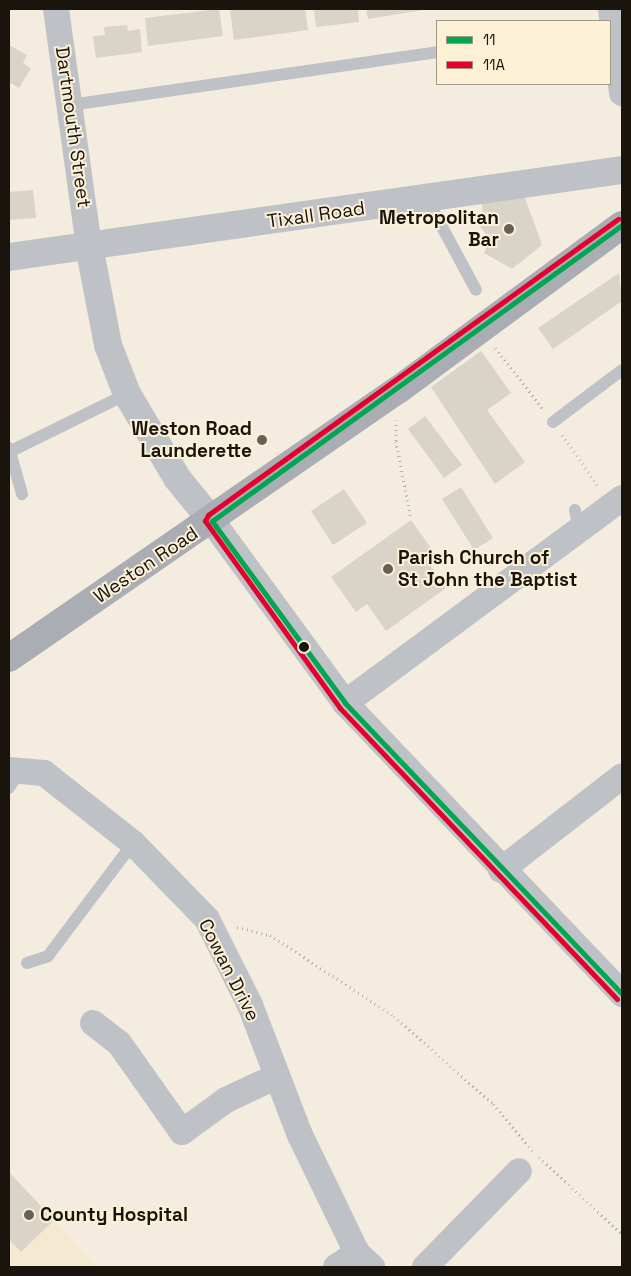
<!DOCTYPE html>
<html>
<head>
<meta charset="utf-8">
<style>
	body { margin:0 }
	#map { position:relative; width:631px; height:1276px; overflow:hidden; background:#f4eddf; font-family:"Space Grotesk",sans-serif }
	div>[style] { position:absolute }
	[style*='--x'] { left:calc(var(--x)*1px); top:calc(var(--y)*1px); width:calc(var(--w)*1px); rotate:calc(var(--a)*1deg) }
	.built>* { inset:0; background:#f5e9d1 }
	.building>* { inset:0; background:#d9d3c8 }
	.path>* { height:3px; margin-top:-1.5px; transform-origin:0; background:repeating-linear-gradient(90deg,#b0b1b0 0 1px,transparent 0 5px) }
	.service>* { height:12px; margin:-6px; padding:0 6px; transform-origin:6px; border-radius:6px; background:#bec1c5 }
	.minor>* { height:26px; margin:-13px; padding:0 13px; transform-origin:13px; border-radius:13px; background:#bec1c5 }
	.tertiary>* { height:28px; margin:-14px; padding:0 14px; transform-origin:14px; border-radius:14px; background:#bec1c5 }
	.trunk>* { height:28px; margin:-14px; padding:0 14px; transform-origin:14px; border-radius:14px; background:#aaadb4 }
	.bus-1>* { height:5px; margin:-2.5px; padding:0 2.5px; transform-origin:2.5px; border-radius:2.5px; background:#00a651 }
	.bus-2>* { height:5px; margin:-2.5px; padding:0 2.5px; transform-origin:2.5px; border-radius:2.5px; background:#e4002b }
	.dots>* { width:14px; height:14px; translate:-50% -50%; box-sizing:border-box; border:2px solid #fcf0d7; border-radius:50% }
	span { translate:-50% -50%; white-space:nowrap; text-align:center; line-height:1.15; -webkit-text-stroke:4px #fcf0d7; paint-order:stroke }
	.street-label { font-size:19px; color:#19140c }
	.poi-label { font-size:19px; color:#19140c; font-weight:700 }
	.right { translate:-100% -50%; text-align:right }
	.left { translate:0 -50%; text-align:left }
	.frame { position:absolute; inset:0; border:10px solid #19140c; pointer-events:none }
	.legend { position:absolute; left:436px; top:20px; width:175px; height:65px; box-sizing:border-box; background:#fcf0d7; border:1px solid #a19886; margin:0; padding:6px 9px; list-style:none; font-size:15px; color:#19140c }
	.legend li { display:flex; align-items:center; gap:10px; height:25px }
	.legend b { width:25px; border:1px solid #a19886 }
</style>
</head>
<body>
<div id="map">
	<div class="built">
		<div style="clip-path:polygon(9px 1172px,54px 1220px,97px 1267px,9px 1267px)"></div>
	</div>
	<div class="building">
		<div style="clip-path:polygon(219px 9px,223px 36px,148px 46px,145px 18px)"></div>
		<div style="clip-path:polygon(240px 9px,305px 9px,308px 30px,234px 40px,230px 10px)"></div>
		<div style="clip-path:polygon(314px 9px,358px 9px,359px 22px,316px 27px)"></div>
		<div style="clip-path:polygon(366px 9px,423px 9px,423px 10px,368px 19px)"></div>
		<div style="clip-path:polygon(127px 25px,128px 31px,140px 29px,142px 52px,96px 58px,93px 36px,105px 35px,104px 27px)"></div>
		<div style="clip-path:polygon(9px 45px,27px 55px,23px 63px,31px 68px,19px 88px,9px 82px)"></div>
		<div style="clip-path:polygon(33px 190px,36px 218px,9px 220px,9px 192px)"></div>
		<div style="clip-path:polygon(524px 195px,542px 245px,512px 269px,484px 253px,489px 238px,474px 219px,483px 214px,481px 197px)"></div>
		<div style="clip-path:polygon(619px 273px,622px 301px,553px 349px,538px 328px)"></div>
		<div style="clip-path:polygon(481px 351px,511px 393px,487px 410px,525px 462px,495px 484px,431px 387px)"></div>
		<div style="clip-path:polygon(425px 416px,462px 465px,444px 478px,408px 429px)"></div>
		<div style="clip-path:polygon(461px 487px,493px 538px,474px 550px,442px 499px)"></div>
		<div style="clip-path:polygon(344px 489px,367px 523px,333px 545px,311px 511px)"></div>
		<div style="clip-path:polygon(411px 520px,436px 555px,427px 561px,446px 588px,386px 631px,367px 604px,356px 612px,331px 577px)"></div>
		<div style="clip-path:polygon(9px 1172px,54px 1220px,21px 1252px,9px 1239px)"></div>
	</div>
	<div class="path">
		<div style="--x:495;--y:348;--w:79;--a:51.7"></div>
		<div style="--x:396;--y:420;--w:21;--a:90"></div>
		<div style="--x:396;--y:441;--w:80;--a:79.2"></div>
		<div style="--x:562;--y:435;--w:64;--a:54.6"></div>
		<div style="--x:237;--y:927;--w:34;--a:14"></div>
		<div style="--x:270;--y:935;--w:148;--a:33.2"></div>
		<div style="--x:394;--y:1016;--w:132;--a:41.6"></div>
		<div style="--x:493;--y:1104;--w:62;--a:49.6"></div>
		<div style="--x:539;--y:1157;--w:113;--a:42.9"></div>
	</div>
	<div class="service">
		<div style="--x:70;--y:105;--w:371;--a:-8.2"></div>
		<div style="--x:427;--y:199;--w:103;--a:61.7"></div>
		<div style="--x:553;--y:422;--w:86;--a:-37"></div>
		<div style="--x:9;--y:448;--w:48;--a:74.2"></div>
		<div style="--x:9;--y:452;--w:131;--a:-26.2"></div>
		<div style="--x:575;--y:510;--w:21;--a:79"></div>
		<div style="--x:9;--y:788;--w:21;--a:-59"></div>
		<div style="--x:27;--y:963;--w:22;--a:-18"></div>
		<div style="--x:48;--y:956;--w:141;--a:-53"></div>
	</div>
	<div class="minor">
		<div style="--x:56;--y:9;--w:239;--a:82.1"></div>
		<div style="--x:611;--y:9;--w:85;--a:82.5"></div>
		<div style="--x:212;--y:521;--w:225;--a:53.8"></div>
		<div style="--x:345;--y:703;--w:402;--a:46.4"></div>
		<div style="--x:345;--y:703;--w:345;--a:-36.5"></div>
		<div style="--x:9;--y:770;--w:35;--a:5"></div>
		<div style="--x:44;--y:773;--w:113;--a:38.2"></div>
		<div style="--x:133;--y:843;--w:106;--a:45.8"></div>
		<div style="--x:207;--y:919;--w:96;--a:63.4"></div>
		<div style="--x:250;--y:1005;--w:139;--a:69"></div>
		<div style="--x:300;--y:1135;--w:131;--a:64.2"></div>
		<div style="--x:357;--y:1253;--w:21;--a:43"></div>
		<div style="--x:501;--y:870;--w:153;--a:-37.8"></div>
		<div style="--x:93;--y:1023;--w:33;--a:38"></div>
		<div style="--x:119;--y:1043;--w:109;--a:54.7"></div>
		<div style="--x:182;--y:1132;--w:54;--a:-36"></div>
		<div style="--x:226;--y:1100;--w:56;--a:-25.2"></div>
		<div style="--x:336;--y:1267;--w:25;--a:-34"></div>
		<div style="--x:425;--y:1267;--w:134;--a:-45.6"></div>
	</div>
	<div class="tertiary">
		<div style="--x:89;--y:246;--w:101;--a:79.1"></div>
		<div style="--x:108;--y:345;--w:53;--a:68.8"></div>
		<div style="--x:127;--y:394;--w:98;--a:59.2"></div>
		<div style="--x:177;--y:478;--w:55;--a:50.9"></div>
		<div style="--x:9;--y:257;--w:619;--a:-8.08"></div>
	</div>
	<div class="trunk">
		<div style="--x:9;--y:658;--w:472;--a:-34.6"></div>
		<div style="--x:398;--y:390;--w:278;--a:-36.4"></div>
	</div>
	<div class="bus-1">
		<div style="--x:622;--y:225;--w:506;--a:144.17"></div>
		<div style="--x:212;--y:521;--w:225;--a:53.8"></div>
		<div style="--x:345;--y:703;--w:402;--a:46.4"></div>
	</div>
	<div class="bus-2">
		<div style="--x:617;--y:999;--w:402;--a:-133.6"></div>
		<div style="--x:340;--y:708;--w:231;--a:-125.8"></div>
		<div style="--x:205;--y:521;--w:7;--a:-63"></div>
		<div style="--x:208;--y:515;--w:506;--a:-35.83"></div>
	</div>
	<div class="dots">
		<div style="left:509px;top:229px;background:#666056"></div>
		<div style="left:262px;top:440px;background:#666056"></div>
		<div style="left:388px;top:569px;background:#666056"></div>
		<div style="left:304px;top:647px;background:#19140c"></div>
		<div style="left:29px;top:1215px;background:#666056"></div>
	</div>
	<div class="street-label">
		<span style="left:73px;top:127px;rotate:82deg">Dartmouth Street</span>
		<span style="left:316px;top:215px;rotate:-8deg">Tixall Road</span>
		<span style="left:146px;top:565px;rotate:-34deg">Weston Road</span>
		<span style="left:229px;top:970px;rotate:63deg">Cowan Drive</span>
	</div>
	<div class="poi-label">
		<span class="right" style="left:499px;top:229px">Metropolitan<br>Bar</span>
		<span class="right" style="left:252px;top:440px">Weston Road<br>Launderette</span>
		<span class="left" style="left:398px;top:569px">Parish Church of<br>St John the Baptist</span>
		<span class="left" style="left:40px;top:1215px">County Hospital</span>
	</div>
	<div class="frame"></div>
	<ul class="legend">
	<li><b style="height:6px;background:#00a651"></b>11</li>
	<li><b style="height:6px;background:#e4002b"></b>11A</li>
	</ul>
</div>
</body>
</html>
